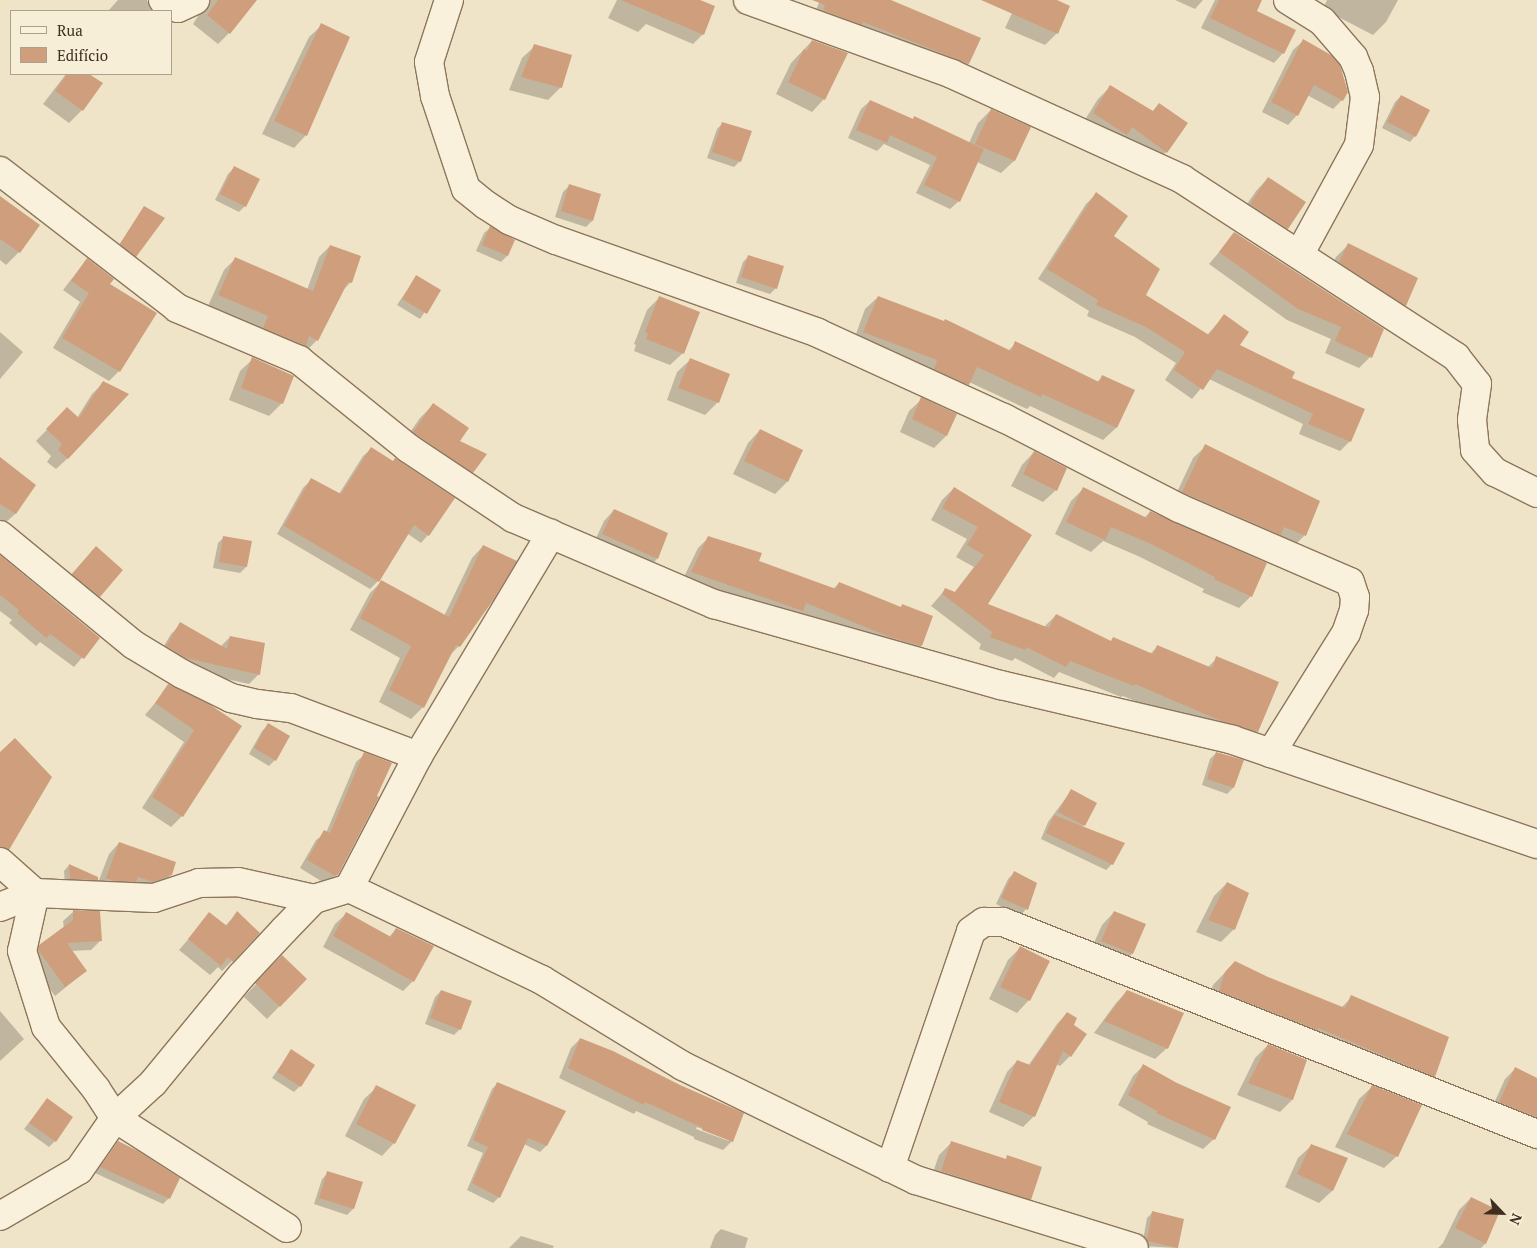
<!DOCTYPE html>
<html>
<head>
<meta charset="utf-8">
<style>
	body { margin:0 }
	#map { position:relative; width:1537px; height:1248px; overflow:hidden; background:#f0e4c8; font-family:"PT Serif",serif }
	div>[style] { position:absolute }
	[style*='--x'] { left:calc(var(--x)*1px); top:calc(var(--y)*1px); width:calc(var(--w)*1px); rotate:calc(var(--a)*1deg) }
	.shadow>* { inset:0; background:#0003 }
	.building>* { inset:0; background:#cf9f7d }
	.roads { filter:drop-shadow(1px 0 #8d765c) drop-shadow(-1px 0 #8d765c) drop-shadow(0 1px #8d765c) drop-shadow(0 -1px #8d765c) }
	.minor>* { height:28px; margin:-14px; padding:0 14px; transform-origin:14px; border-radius:14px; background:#faf1dc }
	span { translate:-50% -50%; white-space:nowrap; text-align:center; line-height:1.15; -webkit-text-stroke:4px #f7eed8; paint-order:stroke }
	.legend { position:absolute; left:10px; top:10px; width:162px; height:65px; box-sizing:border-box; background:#f7eed8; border:1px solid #ada18e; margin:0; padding:6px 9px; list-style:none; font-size:15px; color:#3d2e20 }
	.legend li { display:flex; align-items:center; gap:10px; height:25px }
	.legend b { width:25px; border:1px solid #ada18e }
	.north { position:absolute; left:1477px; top:1188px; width:50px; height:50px; -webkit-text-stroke:4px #f7eed8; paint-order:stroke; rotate:114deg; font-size:14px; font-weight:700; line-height:20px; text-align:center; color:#3d2e20 }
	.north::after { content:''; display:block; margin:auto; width:18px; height:22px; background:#3d2e20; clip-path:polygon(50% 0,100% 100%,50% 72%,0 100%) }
</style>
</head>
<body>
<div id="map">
	<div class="shadow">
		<div style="clip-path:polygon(118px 0,147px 0,151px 11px,108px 11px)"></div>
		<div style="clip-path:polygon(194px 0,239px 0,229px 33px,218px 44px,193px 24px,200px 13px,198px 5px)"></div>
		<div style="clip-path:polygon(617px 0,697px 0,703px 34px,693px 44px,646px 24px,638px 32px,608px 18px)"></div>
		<div style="clip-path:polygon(820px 0,883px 0,979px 39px,968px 64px,955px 76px,811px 23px)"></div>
		<div style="clip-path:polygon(1018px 0,1053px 0,1057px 33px,1045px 45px,1005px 28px)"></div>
		<div style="clip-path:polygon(1175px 0,1203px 0,1195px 9px)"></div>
		<div style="clip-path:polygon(1215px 0,1241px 0,1283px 53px,1274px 63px,1201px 28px)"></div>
		<div style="clip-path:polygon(1327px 0,1398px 0,1386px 22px,1373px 35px,1323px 9px)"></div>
		<div style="clip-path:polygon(322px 25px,306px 135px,294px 148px,262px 134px,309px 37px)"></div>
		<div style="clip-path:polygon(812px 41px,824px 99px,812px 112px,776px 94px,791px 63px)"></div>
		<div style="clip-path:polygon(1303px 41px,1342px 100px,1333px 109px,1307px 95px,1297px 115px,1288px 125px,1262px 112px,1293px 50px)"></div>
		<div style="clip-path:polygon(535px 46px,561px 87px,548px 100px,509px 90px,522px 58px)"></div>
		<div style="clip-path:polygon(66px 74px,87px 74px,101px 84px,82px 110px,69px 123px,43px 104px)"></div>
		<div style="clip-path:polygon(1111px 86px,1152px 112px,1159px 105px,1166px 152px,1154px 164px,1081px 126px,1098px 99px)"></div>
		<div style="clip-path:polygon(1401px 96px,1415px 136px,1410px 142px,1382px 128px,1395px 102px)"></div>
		<div style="clip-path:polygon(870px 101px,969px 143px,978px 123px,991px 110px,1029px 128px,1014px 161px,1001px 173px,977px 162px,959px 201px,950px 209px,916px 193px,930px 165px,884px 144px,877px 151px,848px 138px,861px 109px)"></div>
		<div style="clip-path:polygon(723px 123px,740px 161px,734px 167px,707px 158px,717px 129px)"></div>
		<div style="clip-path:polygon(234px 168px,245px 206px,239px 212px,215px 200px,228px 174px)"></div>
		<div style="clip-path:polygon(1268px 178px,1305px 203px,1287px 229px,1275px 241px,1238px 217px,1256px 191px)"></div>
		<div style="clip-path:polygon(569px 186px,599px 195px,592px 221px,586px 227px,555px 217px,563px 192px)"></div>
		<div style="clip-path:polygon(1096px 194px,1112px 237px,1145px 295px,1207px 335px,1224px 316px,1238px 346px,1290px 379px,1350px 441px,1340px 451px,1299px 434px,1303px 424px,1209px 379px,1192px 399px,1165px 380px,1176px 363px,1135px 337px,1087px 316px,1089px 311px,1038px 279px,1086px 204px)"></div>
		<div style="clip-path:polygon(0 198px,38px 225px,19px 252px,6px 265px,0 260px)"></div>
		<div style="clip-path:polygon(144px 207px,136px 256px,130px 262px,115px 251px)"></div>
		<div style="clip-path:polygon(490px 228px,514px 240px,507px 256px,501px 262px,476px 251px,484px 233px)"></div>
		<div style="clip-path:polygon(1235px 233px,1382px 329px,1370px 357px,1359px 368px,1325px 353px,1331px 339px,1287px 320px,1209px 264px)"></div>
		<div style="clip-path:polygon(1348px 245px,1405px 305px,1393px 318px,1327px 275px,1336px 257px)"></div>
		<div style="clip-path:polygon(330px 246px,351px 282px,342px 291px,317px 340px,306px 351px,253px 339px,258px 327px,208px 306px,224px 270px,235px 259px,307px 290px,319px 257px)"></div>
		<div style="clip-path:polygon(749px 256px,776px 288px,770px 294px,736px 283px,743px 262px)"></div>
		<div style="clip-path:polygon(87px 259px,109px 284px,155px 313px,119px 371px,109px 381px,53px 348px,80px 302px,63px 290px)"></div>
		<div style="clip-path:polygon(416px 277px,440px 290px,420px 319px,397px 305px)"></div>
		<div style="clip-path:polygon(878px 297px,1008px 351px,1016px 343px,1097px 382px,1102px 377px,1133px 391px,1116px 428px,1103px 440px,1030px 406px,1027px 409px,969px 382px,956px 397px,852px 345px,865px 309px)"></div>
		<div style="clip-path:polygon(659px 298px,683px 353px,670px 365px,634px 351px,636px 345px,634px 344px,647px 310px)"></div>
		<div style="clip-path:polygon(0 332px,23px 352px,0 379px)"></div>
		<div style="clip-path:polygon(253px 359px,282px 403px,269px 416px,229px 400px,240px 371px)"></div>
		<div style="clip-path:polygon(690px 360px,718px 402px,705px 415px,667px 400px,677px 372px)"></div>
		<div style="clip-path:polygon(104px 382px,68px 458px,56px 469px,47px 462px,51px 456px,36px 441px,67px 409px,77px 418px,92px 394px)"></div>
		<div style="clip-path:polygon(922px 399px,956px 414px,946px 436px,934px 448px,900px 432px,909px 411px)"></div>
		<div style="clip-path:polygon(433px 405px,458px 442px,472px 472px,460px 484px,401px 445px,420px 418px)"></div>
		<div style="clip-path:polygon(760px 430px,787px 482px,775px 494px,733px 474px,748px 443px)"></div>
		<div style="clip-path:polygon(1206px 446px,1319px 502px,1304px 536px,1292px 548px,1171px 505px,1193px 458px)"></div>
		<div style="clip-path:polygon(371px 449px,428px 535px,421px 543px,408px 534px,378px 581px,370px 589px,277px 534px,303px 488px,311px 480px,339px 494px,363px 456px)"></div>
		<div style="clip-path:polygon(1034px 452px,1056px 490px,1043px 502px,1011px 486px,1022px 465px)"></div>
		<div style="clip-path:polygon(0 459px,34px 485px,15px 514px,4px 524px,0 522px)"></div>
		<div style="clip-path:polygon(954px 488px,1030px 535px,986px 605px,1044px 627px,1056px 615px,1110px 642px,1113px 639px,1150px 654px,1157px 647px,1207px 668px,1217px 658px,1257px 731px,1245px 743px,1209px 732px,1123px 696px,1121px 697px,1059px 672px,1054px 678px,1015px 658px,1012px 661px,979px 649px,981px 644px,931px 606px,945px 590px,954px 593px,974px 567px,956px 557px,967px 539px,931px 520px,942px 500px)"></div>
		<div style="clip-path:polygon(1084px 488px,1144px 518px,1150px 512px,1251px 596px,1239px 608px,1202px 592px,1204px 589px,1138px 556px,1103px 541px,1091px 552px,1055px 534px,1071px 501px)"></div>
		<div style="clip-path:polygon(614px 510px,657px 559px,647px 569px,593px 545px,604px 521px)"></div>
		<div style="clip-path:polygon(224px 537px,250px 542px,246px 567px,240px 573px,213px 568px,218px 543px)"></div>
		<div style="clip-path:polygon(709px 537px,757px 562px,833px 589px,839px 583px,900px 608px,902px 606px,931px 616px,921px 646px,910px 657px,681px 583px,698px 548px)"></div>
		<div style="clip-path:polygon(483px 546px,459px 646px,450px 655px,423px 707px,411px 719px,379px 702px,400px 658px,350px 630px,370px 593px,382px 581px,444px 616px,472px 558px)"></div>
		<div style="clip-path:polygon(96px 547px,99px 596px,86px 608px,60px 587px)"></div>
		<div style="clip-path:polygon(0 557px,99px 638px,74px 667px,40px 642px,36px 646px,9px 623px,12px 620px,0 611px)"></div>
		<div style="clip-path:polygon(181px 624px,220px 647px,230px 637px,259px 674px,249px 684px,176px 668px,158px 656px,171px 634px)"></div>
		<div style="clip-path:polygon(169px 686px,241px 726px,182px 816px,171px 827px,142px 808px,184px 742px,145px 715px)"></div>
		<div style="clip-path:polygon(268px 725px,275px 760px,269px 766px,249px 754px,262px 731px)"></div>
		<div style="clip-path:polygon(1216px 753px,1233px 788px,1227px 794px,1202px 785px,1210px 759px)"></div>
		<div style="clip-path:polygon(365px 754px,337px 874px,326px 884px,300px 868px,316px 840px,326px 833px,356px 762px)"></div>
		<div style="clip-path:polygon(1071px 791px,1084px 825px,1082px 827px,1112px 864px,1106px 870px,1041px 839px,1048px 822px)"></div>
		<div style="clip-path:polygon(119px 843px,171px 875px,160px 885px,96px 888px,109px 854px)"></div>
		<div style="clip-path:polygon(69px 865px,97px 880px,91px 885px,65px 884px,64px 871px)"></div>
		<div style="clip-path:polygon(1014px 873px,1036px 883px,1026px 909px,1021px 915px,996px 904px,1008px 879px)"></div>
		<div style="clip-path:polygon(1227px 883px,1234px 929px,1221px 942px,1196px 932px,1214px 896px)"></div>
		<div style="clip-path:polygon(73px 912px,101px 940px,91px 950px,71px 951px,86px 971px,55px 996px,29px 961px,30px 956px,40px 946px,64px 929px,63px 921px)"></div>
		<div style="clip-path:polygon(1114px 912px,1132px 954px,1120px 966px,1089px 954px,1102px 925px)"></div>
		<div style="clip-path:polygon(237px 913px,232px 961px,222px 971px,218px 967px,210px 975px,179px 950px,210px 914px,225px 926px)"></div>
		<div style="clip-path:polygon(346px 914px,389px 937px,396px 929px,413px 981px,403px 991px,323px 947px,335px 924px)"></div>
		<div style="clip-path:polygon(1020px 948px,1029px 1000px,1017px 1013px,989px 999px,1008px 960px)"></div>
		<div style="clip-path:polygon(1235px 962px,1267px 978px,1341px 1008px,1352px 997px,1434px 1076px,1422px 1089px,1207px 1003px,1213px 985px)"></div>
		<div style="clip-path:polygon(270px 969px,306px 979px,267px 1019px,244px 997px)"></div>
		<div style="clip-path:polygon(441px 991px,460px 1029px,454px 1035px,425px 1024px,435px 997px)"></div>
		<div style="clip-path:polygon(1128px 991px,1167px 1048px,1155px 1059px,1094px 1033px,1116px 1003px)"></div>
		<div style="clip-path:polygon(0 1011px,24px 1039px,0 1061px)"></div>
		<div style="clip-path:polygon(1067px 1013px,1073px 1025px,1070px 1056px,1060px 1066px,1056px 1064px,1034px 1116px,1023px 1127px,989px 1112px,1007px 1072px,1017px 1061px,1028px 1066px,1057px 1024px)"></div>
		<div style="clip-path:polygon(evenodd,580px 1039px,613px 1052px,680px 1086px,742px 1114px,732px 1141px,723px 1150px,694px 1139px,694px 1137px,636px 1111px,634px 1114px,559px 1078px,571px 1048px,580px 1039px,697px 1127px,729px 1139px,729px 1141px,696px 1129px,697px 1127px)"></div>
		<div style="clip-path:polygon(1268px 1045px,1305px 1060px,1292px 1100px,1280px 1112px,1237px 1095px,1255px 1058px)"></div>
		<div style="clip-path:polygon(291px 1051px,300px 1086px,294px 1092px,272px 1078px)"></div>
		<div style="clip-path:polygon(1143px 1066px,1214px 1139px,1203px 1149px,1147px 1124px,1148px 1122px,1118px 1105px,1133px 1076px)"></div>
		<div style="clip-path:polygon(1515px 1069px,1537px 1079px,1537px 1131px,1490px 1112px,1505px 1079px)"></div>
		<div style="clip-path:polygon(498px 1083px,564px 1112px,546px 1146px,540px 1152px,524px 1144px,499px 1197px,493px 1203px,467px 1190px,483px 1153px,467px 1146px,492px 1089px)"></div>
		<div style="clip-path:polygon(377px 1087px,394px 1143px,382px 1156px,345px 1136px,364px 1099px)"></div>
		<div style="clip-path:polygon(1372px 1087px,1397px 1156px,1384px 1168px,1335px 1147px,1359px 1099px)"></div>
		<div style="clip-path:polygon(47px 1100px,55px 1141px,49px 1147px,24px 1129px)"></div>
		<div style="clip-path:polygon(952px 1142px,1004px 1160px,1008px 1157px,1030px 1199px,1018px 1211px,929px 1184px,939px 1155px)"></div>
		<div style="clip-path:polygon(118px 1143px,169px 1198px,163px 1204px,95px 1173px)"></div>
		<div style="clip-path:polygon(1311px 1146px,1346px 1159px,1332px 1191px,1319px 1203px,1285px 1187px,1298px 1158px)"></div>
		<div style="clip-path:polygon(328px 1173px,361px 1183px,353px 1209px,347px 1215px,314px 1204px,322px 1179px)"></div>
		<div style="clip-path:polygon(1471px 1198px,1499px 1211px,1485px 1244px,1481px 1248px,1438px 1248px,1443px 1243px,1459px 1210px)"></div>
		<div style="clip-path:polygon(1153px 1212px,1183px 1220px,1177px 1248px,1142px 1246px,1147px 1218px)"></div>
		<div style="clip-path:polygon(721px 1229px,748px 1238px,745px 1248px,710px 1248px,715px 1235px)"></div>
		<div style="clip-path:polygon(521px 1236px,554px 1246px,553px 1248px,509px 1248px)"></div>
	</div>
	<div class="building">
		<div style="clip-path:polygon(218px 0,257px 0,230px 34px,207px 15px)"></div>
		<div style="clip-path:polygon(621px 0,700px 0,715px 6px,704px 35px)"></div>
		<div style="clip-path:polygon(812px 0,891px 0,981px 38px,969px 64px,863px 22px,862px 25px,823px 10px,825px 5px)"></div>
		<div style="clip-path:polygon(981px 0,1057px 0,1070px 6px,1058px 34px)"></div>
		<div style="clip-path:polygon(1219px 0,1262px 0,1257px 11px,1296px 30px,1284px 54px,1210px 18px)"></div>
		<div style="clip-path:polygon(321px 23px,350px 37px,307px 136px,274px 121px)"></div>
		<div style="clip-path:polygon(1303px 39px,1331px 55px,1340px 65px,1348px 92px,1343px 101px,1314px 85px,1298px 116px,1271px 102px)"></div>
		<div style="clip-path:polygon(812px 40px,848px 53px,825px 100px,788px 82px,804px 49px,807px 51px)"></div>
		<div style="clip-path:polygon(534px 44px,572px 55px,562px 88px,521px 77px)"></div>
		<div style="clip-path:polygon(67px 74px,89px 74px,103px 83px,83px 111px,55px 91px)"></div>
		<div style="clip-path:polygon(1110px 85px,1153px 111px,1159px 103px,1188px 123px,1167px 153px,1132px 127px,1127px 135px,1093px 113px)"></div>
		<div style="clip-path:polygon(1401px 95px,1430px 110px,1416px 137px,1387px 122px)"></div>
		<div style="clip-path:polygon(870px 100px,913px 119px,914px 116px,984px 149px,960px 202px,924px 185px,937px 157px,890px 135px,887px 143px,856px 130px)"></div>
		<div style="clip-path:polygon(991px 109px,1031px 127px,1015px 161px,975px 144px)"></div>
		<div style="clip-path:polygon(722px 122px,752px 131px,741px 162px,712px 152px)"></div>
		<div style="clip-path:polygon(234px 166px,260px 179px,246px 207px,220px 194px)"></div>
		<div style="clip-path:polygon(1268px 177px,1306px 202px,1288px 229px,1250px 204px)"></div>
		<div style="clip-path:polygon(569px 184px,601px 194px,593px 221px,561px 211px)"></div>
		<div style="clip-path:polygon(1096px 192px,1128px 216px,1114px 236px,1160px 269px,1146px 295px,1209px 335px,1224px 314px,1249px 332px,1240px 345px,1295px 372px,1292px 378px,1365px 409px,1351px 442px,1308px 424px,1313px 414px,1217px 369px,1203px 390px,1174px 370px,1185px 352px,1146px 327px,1096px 305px,1098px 300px,1047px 269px)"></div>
		<div style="clip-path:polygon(0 196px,40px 225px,20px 253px,0 239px)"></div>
		<div style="clip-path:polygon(144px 206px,165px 218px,136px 257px,120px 244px)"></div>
		<div style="clip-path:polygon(490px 226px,515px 240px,508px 256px,482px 245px)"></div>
		<div style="clip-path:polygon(1234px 232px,1384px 329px,1372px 358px,1335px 341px,1341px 327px,1298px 309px,1219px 252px)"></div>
		<div style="clip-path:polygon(1348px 243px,1418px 278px,1406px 306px,1339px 262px)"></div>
		<div style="clip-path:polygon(330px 245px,361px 256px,352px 283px,348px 282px,318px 341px,309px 336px,306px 346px,263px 328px,268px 316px,218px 295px,235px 257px,313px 291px)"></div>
		<div style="clip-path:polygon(748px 255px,784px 266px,777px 289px,741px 277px)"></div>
		<div style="clip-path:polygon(87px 258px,114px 279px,110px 284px,157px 313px,120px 372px,62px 338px,89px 293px,71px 281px)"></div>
		<div style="clip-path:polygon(416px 275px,441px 290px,427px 314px,402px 299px)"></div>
		<div style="clip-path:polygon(659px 296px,700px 312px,684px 354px,646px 339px,648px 333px,645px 332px)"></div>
		<div style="clip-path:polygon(878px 296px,944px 321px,945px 319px,1011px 351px,1015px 341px,1099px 382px,1102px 375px,1135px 390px,1117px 428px,1042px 394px,1041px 397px,977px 367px,969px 385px,934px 369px,937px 360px,863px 332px)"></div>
		<div style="clip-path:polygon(252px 357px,294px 376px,283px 404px,241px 388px)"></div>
		<div style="clip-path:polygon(690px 358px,730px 374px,719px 403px,678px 388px)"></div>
		<div style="clip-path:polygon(103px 381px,129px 394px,68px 459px,58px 450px,62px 444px,46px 429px,67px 407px,79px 418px)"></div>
		<div style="clip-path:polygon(921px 397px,957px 414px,947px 436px,912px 419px)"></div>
		<div style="clip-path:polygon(433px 403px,469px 428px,460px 441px,487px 454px,473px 473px,413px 432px)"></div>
		<div style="clip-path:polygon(760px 429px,803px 450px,788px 482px,744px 461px)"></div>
		<div style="clip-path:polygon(1205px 444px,1320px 501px,1306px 536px,1284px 527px,1281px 535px,1182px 492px)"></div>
		<div style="clip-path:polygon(371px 447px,393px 461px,395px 458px,455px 498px,429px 536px,414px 525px,379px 582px,284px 526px,311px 478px,341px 494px)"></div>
		<div style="clip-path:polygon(1034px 451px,1067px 468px,1057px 491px,1023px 474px)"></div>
		<div style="clip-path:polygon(0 457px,36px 485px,16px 514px,0 504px)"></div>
		<div style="clip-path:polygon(954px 487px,1032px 535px,988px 604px,1049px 628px,1056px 614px,1111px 641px,1113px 637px,1153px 654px,1157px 645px,1212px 668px,1216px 656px,1279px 682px,1258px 732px,1221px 721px,1135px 684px,1134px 686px,1070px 661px,1066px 667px,1026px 647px,1025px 650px,990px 637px,992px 632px,942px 594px,945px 588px,955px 592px,984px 555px,967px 545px,978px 527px,942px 508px)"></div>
		<div style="clip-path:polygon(1083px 487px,1147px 518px,1150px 511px,1267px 563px,1252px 597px,1214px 579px,1215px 577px,1151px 544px,1111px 527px,1105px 540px,1066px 522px)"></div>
		<div style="clip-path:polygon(614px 509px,668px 533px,658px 559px,602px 534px)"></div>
		<div style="clip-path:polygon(223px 536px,252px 541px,247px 567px,219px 562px)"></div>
		<div style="clip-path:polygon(708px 536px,762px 553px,759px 561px,836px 589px,839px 582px,901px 607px,902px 604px,933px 616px,922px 646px,890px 637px,806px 603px,803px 611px,691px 572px)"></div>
		<div style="clip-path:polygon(483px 545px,517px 561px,494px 599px,460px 647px,456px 645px,424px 708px,389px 690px,411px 646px,360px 618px,381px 580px,449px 617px)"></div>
		<div style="clip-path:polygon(96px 546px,123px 570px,100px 597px,72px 574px)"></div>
		<div style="clip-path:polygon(0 555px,100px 638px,84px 659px,50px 634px,46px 638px,17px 613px,19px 610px,0 595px)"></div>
		<div style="clip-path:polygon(180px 622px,227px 649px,230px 636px,265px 643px,260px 675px,186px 658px,166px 646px)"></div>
		<div style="clip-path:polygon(168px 684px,209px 704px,242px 726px,183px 817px,152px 797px,194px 730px,155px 703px)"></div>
		<div style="clip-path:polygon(268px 723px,290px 736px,276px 761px,254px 748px)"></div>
		<div style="clip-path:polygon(15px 738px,52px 777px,9px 850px,0 847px,0 752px)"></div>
		<div style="clip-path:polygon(364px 752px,392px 763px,377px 796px,379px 797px,338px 875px,335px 876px,307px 860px,324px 830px,330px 833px)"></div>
		<div style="clip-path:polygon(1216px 752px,1244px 760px,1234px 788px,1207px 779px)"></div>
		<div style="clip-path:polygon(1071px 789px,1097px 803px,1085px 826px,1058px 812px)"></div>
		<div style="clip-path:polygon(1054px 815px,1125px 843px,1113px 865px,1046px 833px)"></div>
		<div style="clip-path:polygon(119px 842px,176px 862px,172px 875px,153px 882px,138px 877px,136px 882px,114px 881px,106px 878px)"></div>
		<div style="clip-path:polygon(69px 864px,98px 877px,98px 880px,70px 879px)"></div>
		<div style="clip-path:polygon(1014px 871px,1037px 883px,1028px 910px,1001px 898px)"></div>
		<div style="clip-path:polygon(1227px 882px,1249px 893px,1235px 930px,1208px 920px)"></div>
		<div style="clip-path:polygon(73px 910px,100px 911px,102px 941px,67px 943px,87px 971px,65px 987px,38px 950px,39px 945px,73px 920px)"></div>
		<div style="clip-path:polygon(237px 911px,260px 933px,233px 962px,228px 957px,221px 966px,188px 939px,209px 912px,227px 926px)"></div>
		<div style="clip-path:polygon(1114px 911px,1146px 924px,1133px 954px,1101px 941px)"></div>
		<div style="clip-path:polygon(346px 912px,391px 937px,396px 928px,434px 946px,414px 982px,333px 936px)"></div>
		<div style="clip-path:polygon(1020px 946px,1050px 961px,1030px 1001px,1000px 987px)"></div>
		<div style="clip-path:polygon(282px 955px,307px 979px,280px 1007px,255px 983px)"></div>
		<div style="clip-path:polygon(1235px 961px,1268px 977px,1345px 1008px,1351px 995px,1449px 1037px,1435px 1077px,1318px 1028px,1318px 1030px,1219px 991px,1225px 972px)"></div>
		<div style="clip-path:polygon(441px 990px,472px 1001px,461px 1030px,430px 1018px)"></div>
		<div style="clip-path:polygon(1127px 990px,1184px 1013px,1168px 1049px,1104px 1021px)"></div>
		<div style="clip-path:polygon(1067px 1012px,1077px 1018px,1074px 1025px,1087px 1034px,1071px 1057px,1063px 1051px,1035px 1117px,999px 1102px,1017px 1060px,1030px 1065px)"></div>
		<div style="clip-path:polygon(580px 1038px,613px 1051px,680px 1085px,744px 1113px,733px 1142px,702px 1130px,703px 1128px,645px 1102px,644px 1105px,568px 1068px)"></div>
		<div style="clip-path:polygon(1268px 1044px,1307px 1060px,1293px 1100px,1248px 1083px)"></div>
		<div style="clip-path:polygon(291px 1049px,315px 1065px,301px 1087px,277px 1072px)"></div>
		<div style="clip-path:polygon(1143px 1064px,1177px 1083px,1231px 1107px,1215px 1140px,1156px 1113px,1157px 1111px,1128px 1095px)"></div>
		<div style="clip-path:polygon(1515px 1067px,1537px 1078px,1537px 1117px,1499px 1102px)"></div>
		<div style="clip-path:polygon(497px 1082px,566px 1111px,547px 1146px,528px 1138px,500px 1198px,472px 1183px,488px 1147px,473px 1140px)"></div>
		<div style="clip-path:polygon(376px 1085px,416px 1105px,395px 1144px,356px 1124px)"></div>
		<div style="clip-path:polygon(1372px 1085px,1422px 1105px,1398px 1157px,1347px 1134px)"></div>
		<div style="clip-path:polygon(47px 1098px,73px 1117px,56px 1142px,29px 1123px)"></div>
		<div style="clip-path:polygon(118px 1141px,138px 1151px,180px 1178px,170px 1199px,100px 1167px)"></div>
		<div style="clip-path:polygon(951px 1141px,1006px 1159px,1007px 1155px,1042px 1167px,1031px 1200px,941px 1171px)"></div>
		<div style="clip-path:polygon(1311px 1144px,1348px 1158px,1333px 1191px,1297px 1174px)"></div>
		<div style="clip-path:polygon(327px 1171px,363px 1182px,354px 1209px,319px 1198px)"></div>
		<div style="clip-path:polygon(1471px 1197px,1500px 1211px,1486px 1244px,1455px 1228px)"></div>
		<div style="clip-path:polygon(1152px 1211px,1184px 1219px,1178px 1248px,1147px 1241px)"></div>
	</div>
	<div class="roads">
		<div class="minor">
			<div style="--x:163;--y:0;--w:6;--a:51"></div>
			<div style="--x:167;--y:5;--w:11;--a:15"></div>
			<div style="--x:178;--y:8;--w:19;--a:-25"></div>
			<div style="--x:449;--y:0;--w:65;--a:107.9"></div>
			<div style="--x:429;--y:62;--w:35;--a:80"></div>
			<div style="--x:435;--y:96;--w:98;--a:71.6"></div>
			<div style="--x:466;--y:189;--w:26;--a:39"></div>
			<div style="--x:486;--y:205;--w:27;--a:33"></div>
			<div style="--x:509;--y:220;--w:51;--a:23.1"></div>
			<div style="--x:556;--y:240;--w:278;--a:19.5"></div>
			<div style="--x:818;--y:333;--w:205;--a:24.6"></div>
			<div style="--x:1004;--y:418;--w:197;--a:27.2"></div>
			<div style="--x:1179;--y:508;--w:186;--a:23.4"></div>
			<div style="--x:1350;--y:582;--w:16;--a:72"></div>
			<div style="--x:1355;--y:597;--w:13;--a:94"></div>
			<div style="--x:1354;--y:610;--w:24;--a:109"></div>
			<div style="--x:1346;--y:633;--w:142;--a:122"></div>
			<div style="--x:748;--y:0;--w:217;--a:19.9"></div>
			<div style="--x:952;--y:74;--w:253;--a:24.5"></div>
			<div style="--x:1182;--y:179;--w:327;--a:33"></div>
			<div style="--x:1456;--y:357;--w:34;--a:52"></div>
			<div style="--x:1477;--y:384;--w:36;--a:98"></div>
			<div style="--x:1472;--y:420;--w:30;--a:84"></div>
			<div style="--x:1475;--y:450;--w:30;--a:48"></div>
			<div style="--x:1495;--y:472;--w:47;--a:26.6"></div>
			<div style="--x:1288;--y:0;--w:40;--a:32"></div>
			<div style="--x:1322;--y:21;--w:48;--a:49.3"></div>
			<div style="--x:1353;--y:57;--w:15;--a:67"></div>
			<div style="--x:1359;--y:71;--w:27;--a:77"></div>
			<div style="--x:1365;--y:97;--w:48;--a:97.1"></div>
			<div style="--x:1359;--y:145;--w:125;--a:118.6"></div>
			<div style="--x:0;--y:171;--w:224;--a:37.7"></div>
			<div style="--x:177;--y:308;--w:133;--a:23.1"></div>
			<div style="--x:299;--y:360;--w:140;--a:38.9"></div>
			<div style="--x:408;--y:448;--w:126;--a:33.7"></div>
			<div style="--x:513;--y:518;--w:219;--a:23.2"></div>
			<div style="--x:714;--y:604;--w:298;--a:15.8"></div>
			<div style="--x:1001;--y:685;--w:238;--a:13.3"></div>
			<div style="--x:1233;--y:740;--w:321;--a:18.9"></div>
			<div style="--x:0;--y:535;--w:173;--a:39.4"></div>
			<div style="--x:134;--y:645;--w:56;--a:31.1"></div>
			<div style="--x:182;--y:674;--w:55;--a:26.1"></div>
			<div style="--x:231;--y:698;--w:27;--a:13"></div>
			<div style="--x:257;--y:704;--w:34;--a:7"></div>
			<div style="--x:291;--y:708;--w:136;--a:20.7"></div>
			<div style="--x:0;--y:862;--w:47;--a:41.5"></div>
			<div style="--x:35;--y:893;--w:59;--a:102.6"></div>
			<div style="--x:22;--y:951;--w:80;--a:72.5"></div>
			<div style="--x:46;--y:1027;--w:80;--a:51.1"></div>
			<div style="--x:96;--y:1089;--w:35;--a:57"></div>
			<div style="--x:115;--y:1118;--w:204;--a:32.6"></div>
			<div style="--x:349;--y:888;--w:149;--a:-62.4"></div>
			<div style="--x:418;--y:756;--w:259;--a:-59.1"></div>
			<div style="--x:0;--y:907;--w:38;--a:-22"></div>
			<div style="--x:35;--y:893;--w:119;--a:2.4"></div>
			<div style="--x:154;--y:898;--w:47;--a:-18.4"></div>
			<div style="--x:199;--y:883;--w:39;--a:-1"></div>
			<div style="--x:238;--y:882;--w:78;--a:12.6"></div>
			<div style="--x:890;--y:1168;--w:250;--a:-71.1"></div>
			<div style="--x:971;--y:931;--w:16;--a:-35"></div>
			<div style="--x:984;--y:922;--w:19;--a:0"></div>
			<div style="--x:1003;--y:922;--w:575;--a:21.65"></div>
			<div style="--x:0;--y:1216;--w:91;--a:-30.2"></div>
			<div style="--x:79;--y:1170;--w:63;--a:-55.3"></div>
			<div style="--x:115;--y:1118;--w:52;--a:-42.6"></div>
			<div style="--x:153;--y:1083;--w:139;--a:-50.6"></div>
			<div style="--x:241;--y:976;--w:63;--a:-46.9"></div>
			<div style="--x:284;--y:930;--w:43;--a:-45.9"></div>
			<div style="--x:314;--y:899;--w:37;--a:-17"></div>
			<div style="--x:349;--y:888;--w:214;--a:25.5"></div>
			<div style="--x:542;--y:980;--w:165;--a:31.4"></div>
			<div style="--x:683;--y:1066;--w:259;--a:26.1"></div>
			<div style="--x:916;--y:1180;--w:228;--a:17.3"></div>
		</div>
	</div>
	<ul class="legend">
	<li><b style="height:6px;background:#faf1dc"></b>Rua</li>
	<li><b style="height:14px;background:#cf9f7d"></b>Edifício</li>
	</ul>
	<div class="north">N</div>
</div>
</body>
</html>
